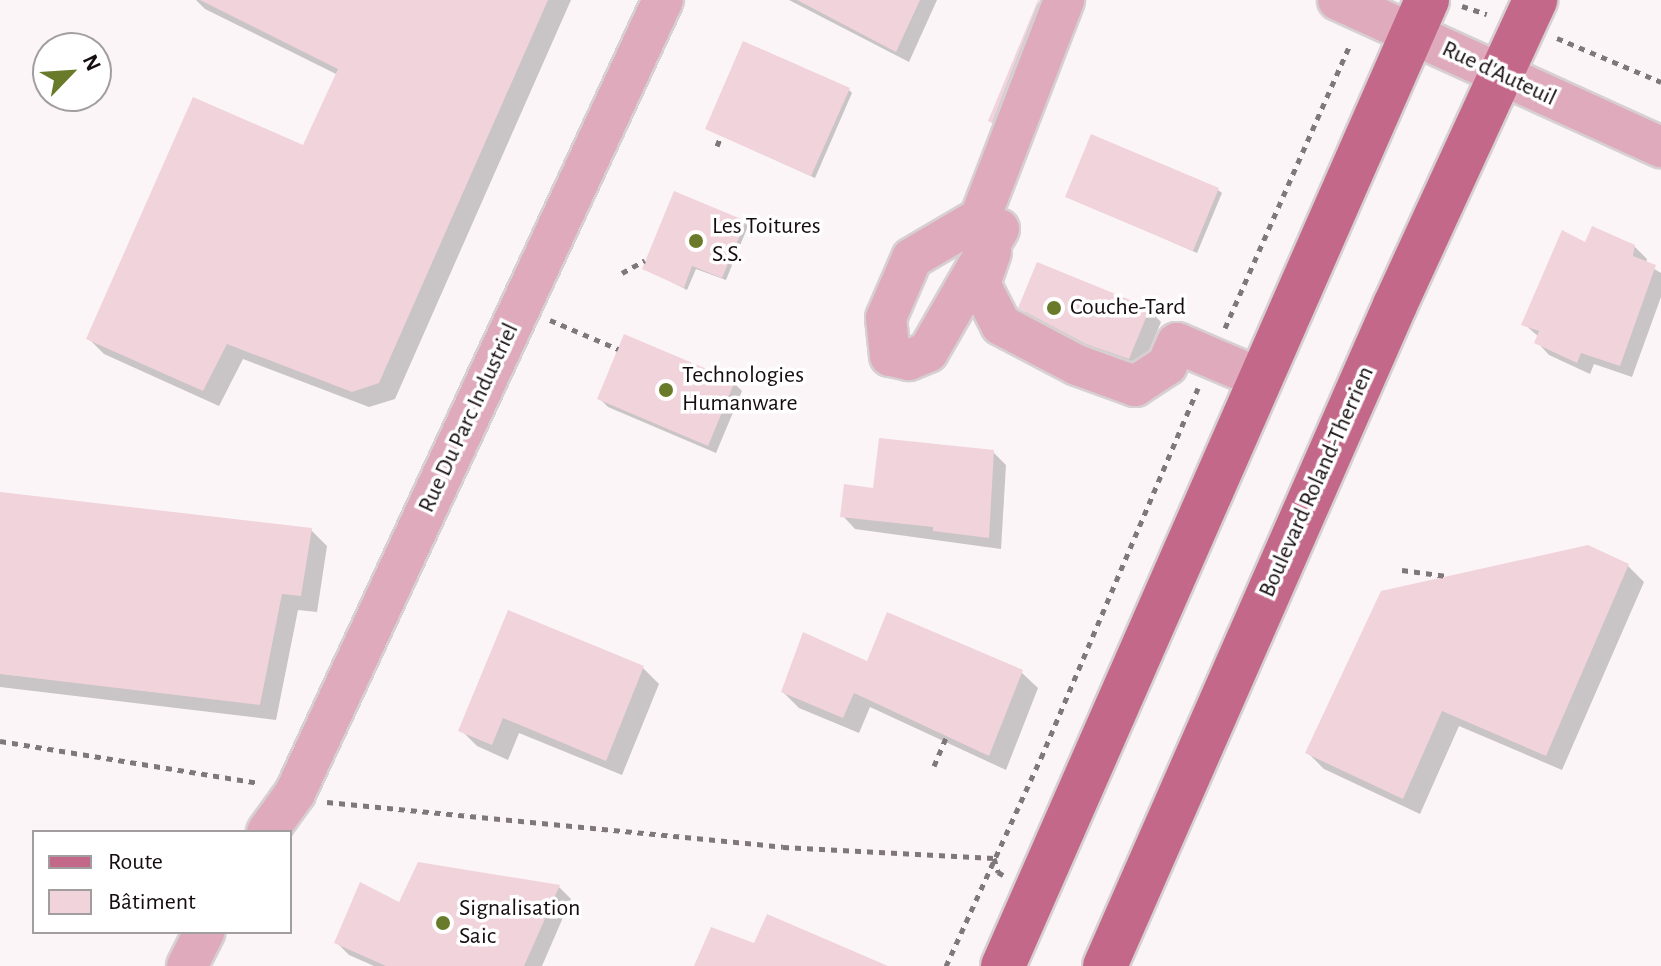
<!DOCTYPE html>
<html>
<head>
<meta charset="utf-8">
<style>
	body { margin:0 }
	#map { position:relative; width:1661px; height:966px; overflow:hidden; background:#fcf5f7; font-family:"Alegreya Sans",sans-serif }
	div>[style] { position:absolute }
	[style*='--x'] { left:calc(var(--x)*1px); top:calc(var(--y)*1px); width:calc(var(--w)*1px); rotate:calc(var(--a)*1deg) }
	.shadow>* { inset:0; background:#0003 }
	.building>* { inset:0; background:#f1d3dc }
	.path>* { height:5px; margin-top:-2.5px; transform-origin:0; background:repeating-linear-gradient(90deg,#7f7779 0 6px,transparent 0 12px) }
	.roads { filter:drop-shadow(2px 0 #d7d0d2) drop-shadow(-2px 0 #d7d0d2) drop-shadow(0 2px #d7d0d2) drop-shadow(0 -2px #d7d0d2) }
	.minor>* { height:40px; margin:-20px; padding:0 20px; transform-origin:20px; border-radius:20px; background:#dfabbc }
	.major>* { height:44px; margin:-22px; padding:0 22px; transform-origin:22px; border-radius:22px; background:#c4688a }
	.dots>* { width:22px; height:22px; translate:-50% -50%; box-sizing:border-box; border:4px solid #fff; border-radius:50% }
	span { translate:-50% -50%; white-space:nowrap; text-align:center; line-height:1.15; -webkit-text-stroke:7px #fff; paint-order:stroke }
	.street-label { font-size:24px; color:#160d10 }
	.poi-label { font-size:24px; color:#160d10 }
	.left { translate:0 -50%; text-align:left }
	.legend { position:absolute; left:32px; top:830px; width:260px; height:104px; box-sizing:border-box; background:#fff; border:2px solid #a29e9f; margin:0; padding:10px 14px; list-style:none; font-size:24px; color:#160d10 }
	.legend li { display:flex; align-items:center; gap:16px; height:40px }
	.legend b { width:40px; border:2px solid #a29e9f }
	.north { position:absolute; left:32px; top:32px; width:80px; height:80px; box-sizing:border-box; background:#fff; border:2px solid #a29e9f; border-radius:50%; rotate:65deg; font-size:22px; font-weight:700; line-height:32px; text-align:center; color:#160d10 }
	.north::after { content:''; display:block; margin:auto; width:28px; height:36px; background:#697b2a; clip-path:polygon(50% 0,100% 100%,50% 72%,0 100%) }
</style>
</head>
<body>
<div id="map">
	<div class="shadow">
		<div style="clip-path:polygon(196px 0,571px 0,395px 399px,369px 407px,243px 359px,219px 406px,104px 354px,88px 338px,304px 148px,338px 75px,205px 9px)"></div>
		<div style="clip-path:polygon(789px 0,937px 0,909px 62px)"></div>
		<div style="clip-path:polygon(1038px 3px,1048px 14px,1002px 133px,990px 120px)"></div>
		<div style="clip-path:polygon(849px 90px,852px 93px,815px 178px,707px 129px)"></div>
		<div style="clip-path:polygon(1218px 190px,1222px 193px,1197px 253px,1067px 196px)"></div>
		<div style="clip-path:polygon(745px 223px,748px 226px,726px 280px,696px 269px,687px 290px,644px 268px)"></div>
		<div style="clip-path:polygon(1586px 244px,1634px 246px,1647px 259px,1646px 264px,1661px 273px,1661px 297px,1632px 377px,1594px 364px,1590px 374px,1549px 355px,1537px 342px,1539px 337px,1524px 324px)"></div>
		<div style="clip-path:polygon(1021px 308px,1148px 309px,1161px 322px,1141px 370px,1101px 356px,1033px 320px)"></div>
		<div style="clip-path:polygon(734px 383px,742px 391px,716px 453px,608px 407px,600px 399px)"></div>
		<div style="clip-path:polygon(993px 452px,1006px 465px,1001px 549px,855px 529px,843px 516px,875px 490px)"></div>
		<div style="clip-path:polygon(0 494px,311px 530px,327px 546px,317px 612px,298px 610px,276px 720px,0 687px)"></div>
		<div style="clip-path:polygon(1628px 566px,1644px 582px,1562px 770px,1459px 726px,1420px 814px,1324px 769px,1308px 753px)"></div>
		<div style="clip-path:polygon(868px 663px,1021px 672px,1038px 688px,1006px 770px,870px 707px,859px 733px,799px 708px,783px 692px)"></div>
		<div style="clip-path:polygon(643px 668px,659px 684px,622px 775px,519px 733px,508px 760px,477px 746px,461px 730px)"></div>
		<div style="clip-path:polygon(559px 887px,571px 899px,542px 966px,374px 966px,349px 955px,336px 942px,400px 905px)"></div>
	</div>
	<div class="building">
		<div style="clip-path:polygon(200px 0,548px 0,379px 383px,352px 392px,227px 344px,203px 391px,86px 339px,193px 97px,303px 145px,338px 69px)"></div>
		<div style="clip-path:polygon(797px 0,920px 0,896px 52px)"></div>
		<div style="clip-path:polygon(1038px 0,1039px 1px,992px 123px,988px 121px)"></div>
		<div style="clip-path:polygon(743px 41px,850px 88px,811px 176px,705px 129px)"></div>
		<div style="clip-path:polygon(1091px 134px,1219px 188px,1193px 251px,1065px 197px)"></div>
		<div style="clip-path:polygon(674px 191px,746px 221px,722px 278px,692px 266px,684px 288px,642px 269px)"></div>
		<div style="clip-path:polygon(1592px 226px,1635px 245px,1633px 256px,1656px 265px,1620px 366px,1581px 353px,1577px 363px,1534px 343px,1539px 331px,1521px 325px,1562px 230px,1585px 242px)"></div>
		<div style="clip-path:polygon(1037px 262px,1150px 308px,1129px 359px,1086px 344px,1018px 308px)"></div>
		<div style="clip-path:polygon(624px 334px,735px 381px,708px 446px,597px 399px)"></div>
		<div style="clip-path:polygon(879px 438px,994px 450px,989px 538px,933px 531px,933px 527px,840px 517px,844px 484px,873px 488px)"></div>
		<div style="clip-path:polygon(0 492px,312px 528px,301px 596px,282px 594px,260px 705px,0 674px)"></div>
		<div style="clip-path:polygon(1588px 545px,1629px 564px,1546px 756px,1442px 711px,1403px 799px,1305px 753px,1381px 591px)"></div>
		<div style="clip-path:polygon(508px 610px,644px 666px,606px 761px,503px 718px,492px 745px,458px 731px)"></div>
		<div style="clip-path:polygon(887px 612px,1023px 670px,989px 756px,854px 693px,843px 718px,781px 692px,803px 632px,867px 661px)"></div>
		<div style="clip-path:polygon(418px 862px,560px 885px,524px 966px,386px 966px,334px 943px,360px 882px,399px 902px)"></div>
		<div style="clip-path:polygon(767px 914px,888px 966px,694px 966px,711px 927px,754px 943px)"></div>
	</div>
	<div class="path">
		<div style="--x:1462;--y:6;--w:26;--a:18"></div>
		<div style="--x:1557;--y:38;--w:113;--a:22.9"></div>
		<div style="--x:717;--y:146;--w:11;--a:-68"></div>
		<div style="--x:622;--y:273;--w:26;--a:-29"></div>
		<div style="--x:550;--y:320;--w:74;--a:23.1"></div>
		<div style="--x:1225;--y:328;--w:309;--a:-66.2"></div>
		<div style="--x:1402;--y:570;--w:45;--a:7.6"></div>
		<div style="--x:0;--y:741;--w:263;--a:9.2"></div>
		<div style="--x:934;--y:766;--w:33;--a:-67"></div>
		<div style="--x:327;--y:802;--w:458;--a:5.6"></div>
		<div style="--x:783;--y:847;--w:211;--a:3"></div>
		<div style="--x:994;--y:858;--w:15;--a:74"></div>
		<div style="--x:998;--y:872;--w:6;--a:31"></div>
		<div style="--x:946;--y:966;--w:229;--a:-65.5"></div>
		<div style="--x:1041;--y:758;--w:402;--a:-67"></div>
	</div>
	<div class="roads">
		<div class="minor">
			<div style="--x:1338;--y:0;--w:355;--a:24.5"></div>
			<div style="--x:999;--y:229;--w:142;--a:120"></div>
			<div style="--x:928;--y:352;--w:21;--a:157"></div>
			<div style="--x:909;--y:360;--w:19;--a:-168"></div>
			<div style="--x:890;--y:356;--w:38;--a:-96"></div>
			<div style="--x:886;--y:318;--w:65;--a:-66.6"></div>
			<div style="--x:912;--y:258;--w:79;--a:-30.5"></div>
			<div style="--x:980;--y:218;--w:234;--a:-68.9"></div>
			<div style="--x:991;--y:252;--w:34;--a:109"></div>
			<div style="--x:980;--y:284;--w:46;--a:62.9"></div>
			<div style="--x:1001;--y:325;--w:86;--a:27.8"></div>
			<div style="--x:1077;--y:365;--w:62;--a:19.9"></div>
			<div style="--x:1135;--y:386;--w:38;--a:-33"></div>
			<div style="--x:1167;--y:365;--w:24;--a:-66"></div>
			<div style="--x:1177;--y:343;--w:91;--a:23.2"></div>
			<div style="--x:267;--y:832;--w:48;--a:-54.3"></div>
			<div style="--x:295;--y:793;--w:874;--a:-65.11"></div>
			<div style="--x:187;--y:966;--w:38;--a:-63"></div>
		</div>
		<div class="major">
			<div style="--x:1003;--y:966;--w:1055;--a:-66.3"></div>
			<div style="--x:1105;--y:966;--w:722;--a:-66.31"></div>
			<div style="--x:1395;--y:305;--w:336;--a:-65.3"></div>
		</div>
	</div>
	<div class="dots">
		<div style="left:696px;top:241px;background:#697b2a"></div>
		<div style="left:1054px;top:308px;background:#697b2a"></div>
		<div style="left:666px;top:390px;background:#697b2a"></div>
		<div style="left:443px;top:923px;background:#697b2a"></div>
	</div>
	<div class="street-label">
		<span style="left:1499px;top:74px;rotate:25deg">Rue d'Auteuil</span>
		<span style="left:469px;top:418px;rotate:-65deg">Rue Du Parc Industriel</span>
		<span style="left:1317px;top:482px;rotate:-66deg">Boulevard Roland-Therrien</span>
	</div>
	<div class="poi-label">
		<span class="left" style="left:712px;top:241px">Les Toitures<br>S.S.</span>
		<span class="left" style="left:1070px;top:308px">Couche-Tard</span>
		<span class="left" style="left:682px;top:390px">Technologies<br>Humanware</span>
		<span class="left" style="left:459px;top:923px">Signalisation<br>Saic</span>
	</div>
	<ul class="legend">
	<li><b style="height:10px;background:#c4688a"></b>Route</li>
	<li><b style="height:22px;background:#f1d3dc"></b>Bâtiment</li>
	</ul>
	<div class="north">N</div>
</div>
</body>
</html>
